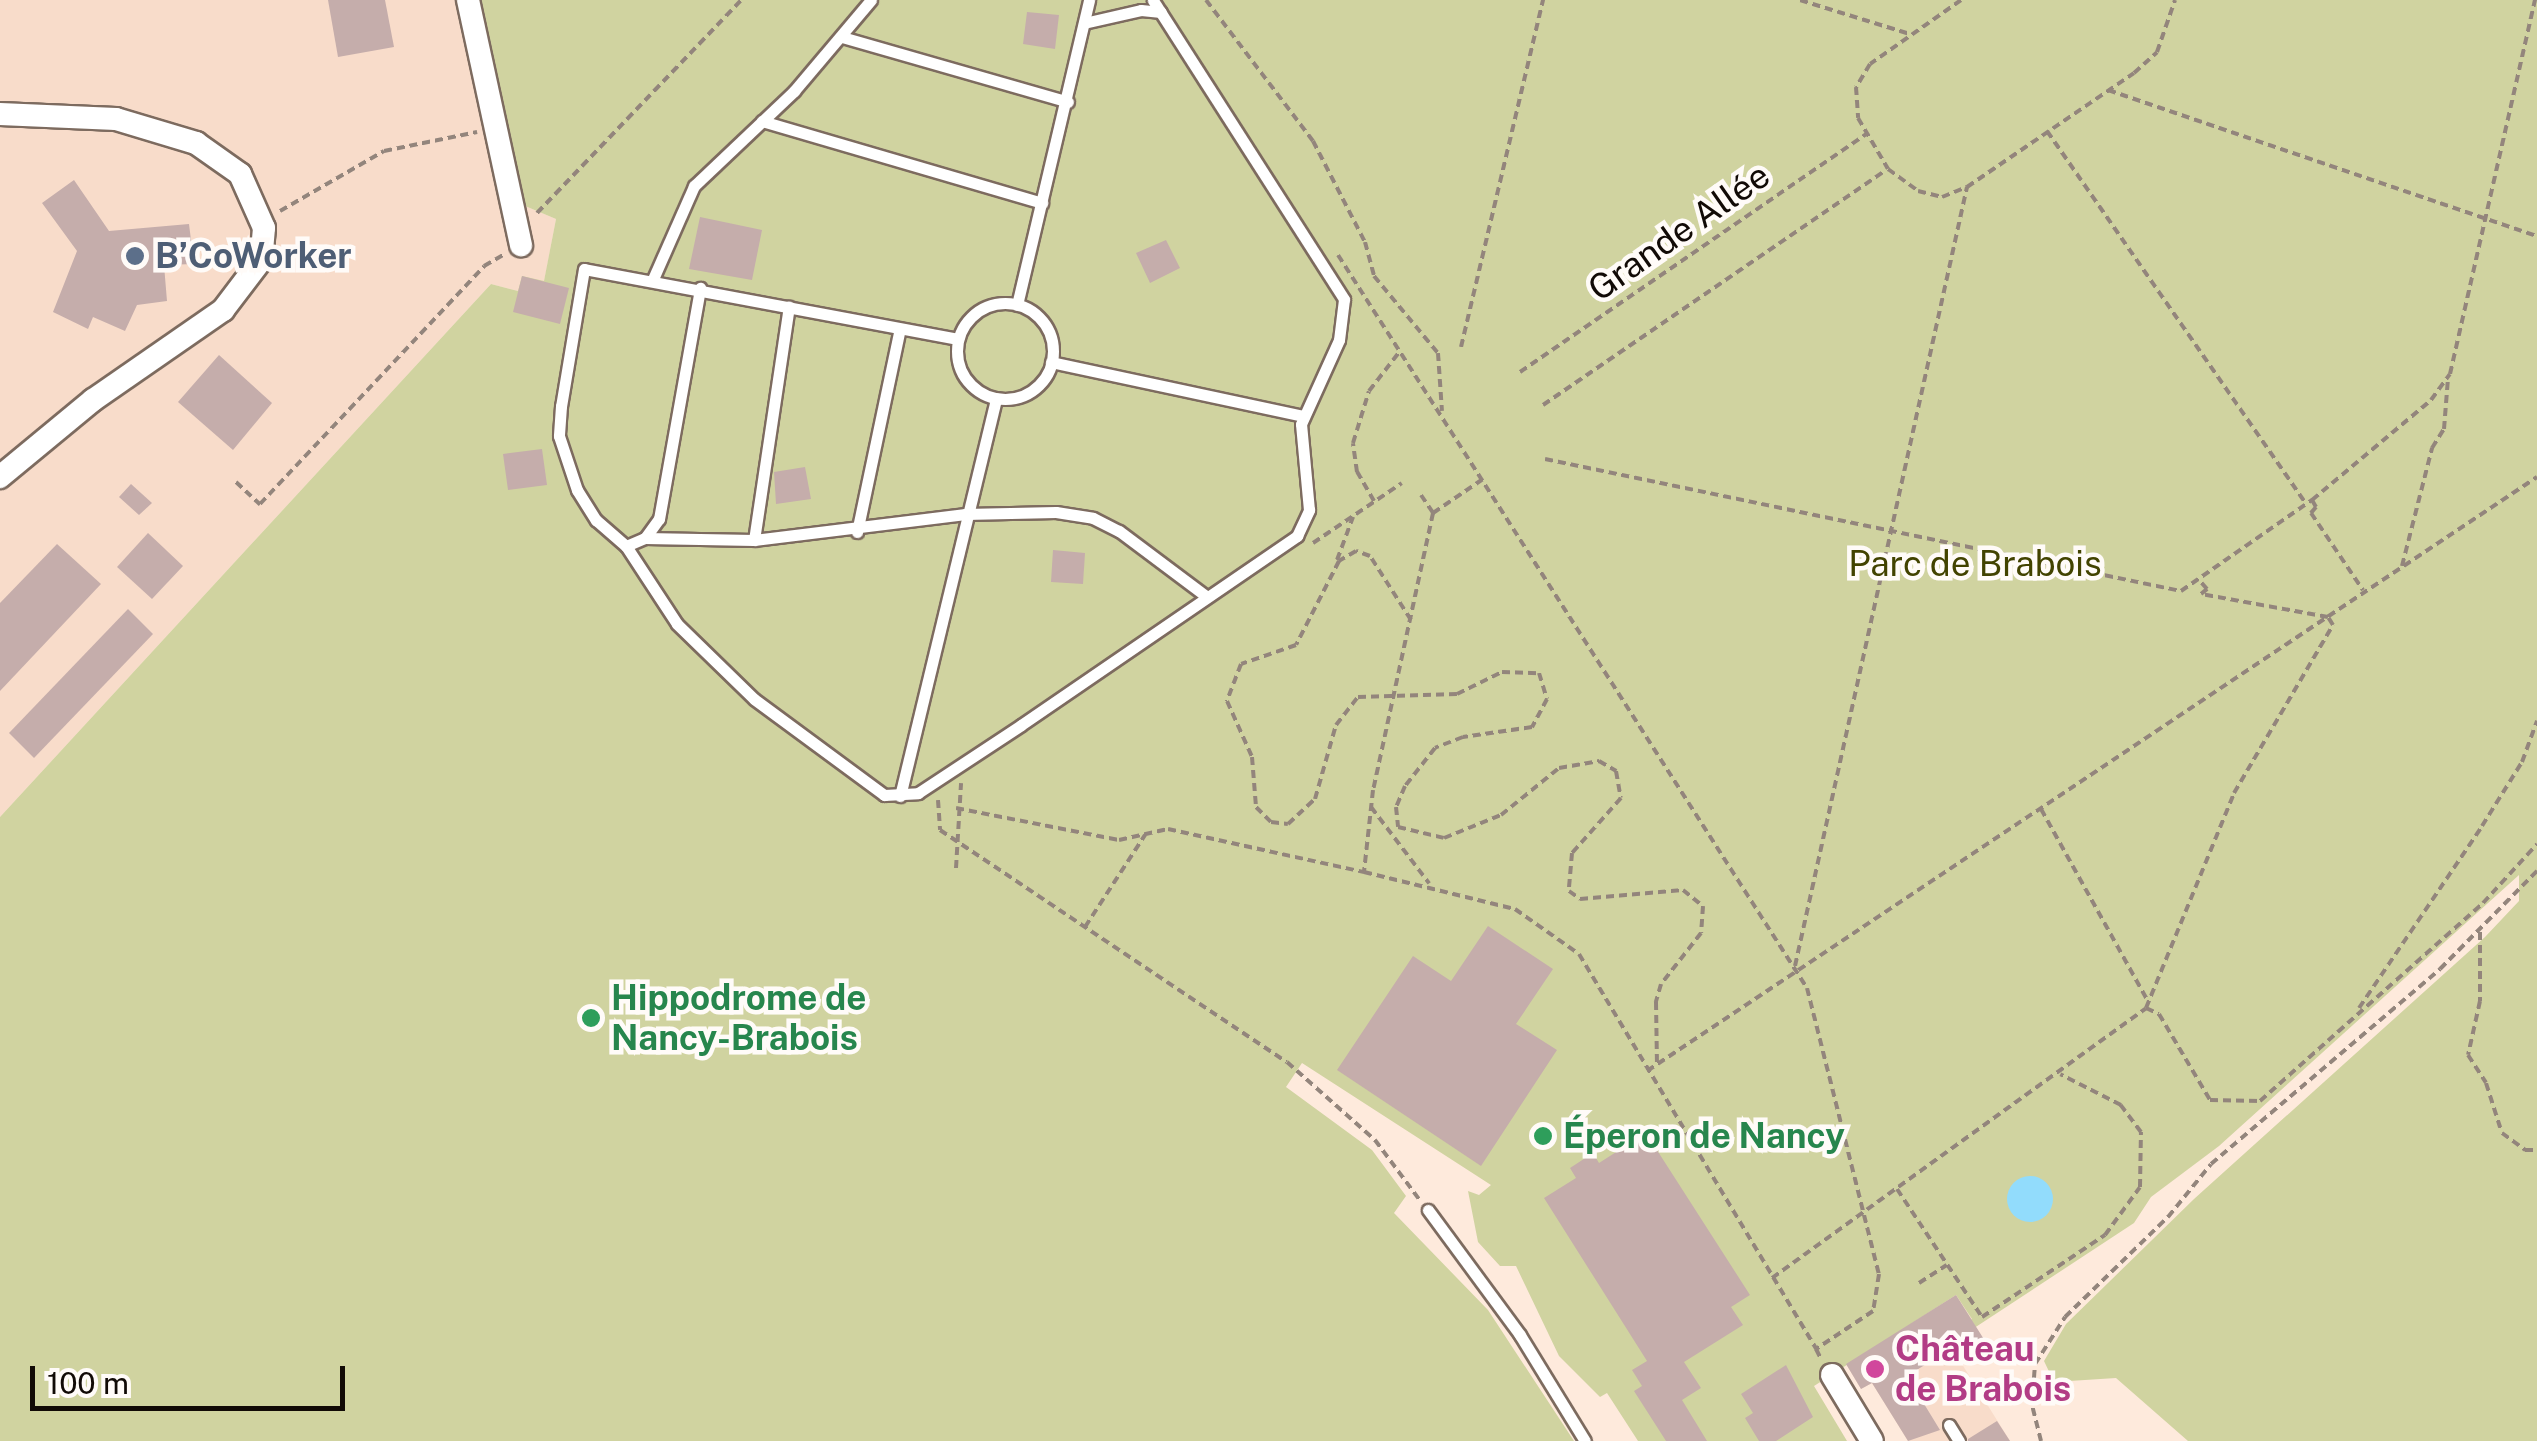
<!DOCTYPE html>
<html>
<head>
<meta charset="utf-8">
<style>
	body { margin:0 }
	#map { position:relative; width:2537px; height:1441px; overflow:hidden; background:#feeadc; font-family:"Public Sans",sans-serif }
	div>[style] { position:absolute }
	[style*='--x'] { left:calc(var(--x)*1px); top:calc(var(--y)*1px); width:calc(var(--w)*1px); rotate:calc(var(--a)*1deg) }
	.built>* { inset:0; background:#f8dcca }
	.green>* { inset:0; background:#d0d3a0 }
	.water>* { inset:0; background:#92dcfc }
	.round { border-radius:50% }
	.building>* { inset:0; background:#c5adab }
	.path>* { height:4px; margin-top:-2px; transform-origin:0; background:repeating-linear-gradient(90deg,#93857c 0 8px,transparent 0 13px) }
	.roads { filter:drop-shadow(2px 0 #7d6b5f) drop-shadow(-2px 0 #7d6b5f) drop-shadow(0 2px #7d6b5f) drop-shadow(0 -2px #7d6b5f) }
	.service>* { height:11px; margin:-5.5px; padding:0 5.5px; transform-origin:5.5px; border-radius:5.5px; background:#fff }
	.service>.ring { margin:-5.5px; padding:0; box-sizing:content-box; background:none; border:11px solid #fff; border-radius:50% }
	.minor>* { height:22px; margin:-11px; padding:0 11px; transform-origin:11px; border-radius:11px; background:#fff }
	.dots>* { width:28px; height:28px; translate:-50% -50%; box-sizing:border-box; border:5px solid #fffbf8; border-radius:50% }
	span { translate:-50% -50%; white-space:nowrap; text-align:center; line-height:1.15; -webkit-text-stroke:9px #fffbf8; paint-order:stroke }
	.street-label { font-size:35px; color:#110a06 }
	.service-label { font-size:35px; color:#4e5e75; font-weight:700 }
	.left { translate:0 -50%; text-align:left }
	.park-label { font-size:35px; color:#424300 }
	.leisure-label { font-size:35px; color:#27864d; font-weight:700 }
	.hotel-label { font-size:35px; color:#b23c85; font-weight:700 }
	.scale { position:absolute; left:30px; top:1366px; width:315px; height:45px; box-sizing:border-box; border:5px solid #110a06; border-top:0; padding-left:12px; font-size:30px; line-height:35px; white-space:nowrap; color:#110a06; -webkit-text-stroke:8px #fffbf8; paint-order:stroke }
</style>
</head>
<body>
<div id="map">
	<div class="built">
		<div style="clip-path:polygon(0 0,480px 0,518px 203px,556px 219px,544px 282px,518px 291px,491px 284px,0 817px)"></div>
		<div style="clip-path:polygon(1956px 1295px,1972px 1319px,1950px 1345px,2010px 1441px,1908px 1441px,1872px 1383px,1861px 1389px,1846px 1364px)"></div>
	</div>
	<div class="green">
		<div style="clip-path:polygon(480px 0,2537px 0,2537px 1441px,2188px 1441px,2116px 1378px,2054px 1382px,2044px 1361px,2066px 1324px,2194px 1199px,2485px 937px,2519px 901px,2519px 875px,2219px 1146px,2151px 1197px,2134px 1223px,1962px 1336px,1957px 1329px,1972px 1319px,1956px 1295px,1814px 1386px,1847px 1441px,1638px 1441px,1607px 1393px,1600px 1397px,1559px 1356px,1516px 1266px,1500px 1266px,1478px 1242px,1468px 1191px,1479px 1195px,1491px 1185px,1302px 1063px,1286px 1087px,1372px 1150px,1406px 1196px,1394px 1213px,1488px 1310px,1574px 1441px,0 1441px,0 817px,491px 284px,518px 291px,522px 276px,544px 281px,556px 219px,518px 203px)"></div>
	</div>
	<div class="water">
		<div class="round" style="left:2007px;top:1176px;width:46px;height:46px"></div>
	</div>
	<div class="building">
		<div style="clip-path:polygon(328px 0,385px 0,394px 47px,338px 57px)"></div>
		<div style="clip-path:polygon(1027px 12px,1059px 15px,1055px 49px,1023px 44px)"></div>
		<div style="clip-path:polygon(74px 180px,109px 231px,189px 224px,194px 264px,164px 265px,167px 301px,137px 305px,125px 331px,93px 317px,88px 329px,53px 312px,77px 251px,42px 203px)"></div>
		<div style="clip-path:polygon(700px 217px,762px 230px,752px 280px,689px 269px)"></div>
		<div style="clip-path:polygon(1166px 240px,1180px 268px,1150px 283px,1136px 253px)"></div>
		<div style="clip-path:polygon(522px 276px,569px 288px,560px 324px,513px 312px)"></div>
		<div style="clip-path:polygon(219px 355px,272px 403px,233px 450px,178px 402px)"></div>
		<div style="clip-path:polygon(542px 449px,547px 485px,508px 490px,503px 454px)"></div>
		<div style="clip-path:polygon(805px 467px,811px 499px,776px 504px,774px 472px)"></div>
		<div style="clip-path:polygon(131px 484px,152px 503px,139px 515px,119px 497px)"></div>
		<div style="clip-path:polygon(148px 533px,183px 566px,152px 599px,117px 567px)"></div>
		<div style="clip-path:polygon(57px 544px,101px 584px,0 691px,0 603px)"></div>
		<div style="clip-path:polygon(1053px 550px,1085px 553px,1083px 584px,1051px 582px)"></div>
		<div style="clip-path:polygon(128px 609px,153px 634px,34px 758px,9px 733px)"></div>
		<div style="clip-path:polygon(1488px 926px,1553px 969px,1516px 1024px,1557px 1050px,1481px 1166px,1337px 1070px,1413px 956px,1451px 981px)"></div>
		<div style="clip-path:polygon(1646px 1133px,1750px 1295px,1731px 1307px,1743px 1325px,1684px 1362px,1701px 1388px,1682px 1400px,1707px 1441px,1666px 1441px,1634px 1391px,1642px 1386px,1632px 1370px,1647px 1361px,1544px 1198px,1576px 1178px,1570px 1168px,1593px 1153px,1599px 1163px)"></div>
		<div style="clip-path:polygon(1956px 1295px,1992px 1352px,1972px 1364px,1960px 1343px,1907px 1376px,1940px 1430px,1908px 1441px,1872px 1383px,1861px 1389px,1846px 1364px)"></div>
		<div style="clip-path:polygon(1786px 1365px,1813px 1417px,1776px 1441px,1759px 1441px,1745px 1418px,1753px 1413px,1741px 1394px)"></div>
		<div style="clip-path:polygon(1997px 1421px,2010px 1441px,1968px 1441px,1968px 1439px)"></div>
	</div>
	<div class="path">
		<div style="--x:1206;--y:0;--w:177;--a:52.8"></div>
		<div style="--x:1313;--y:141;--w:114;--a:62.8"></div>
		<div style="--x:1365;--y:242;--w:35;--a:75"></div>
		<div style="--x:1374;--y:276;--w:100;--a:50.3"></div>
		<div style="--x:1438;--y:353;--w:58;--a:86.1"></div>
		<div style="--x:1800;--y:0;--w:115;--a:17.2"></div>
		<div style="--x:1961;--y:0;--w:111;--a:144.9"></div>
		<div style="--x:1870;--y:64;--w:27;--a:121"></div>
		<div style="--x:1856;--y:87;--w:31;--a:86"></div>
		<div style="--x:1858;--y:118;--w:59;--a:59.5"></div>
		<div style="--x:1888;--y:169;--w:37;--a:36"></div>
		<div style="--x:1918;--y:191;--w:25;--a:14"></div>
		<div style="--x:1942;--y:197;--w:27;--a:-22"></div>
		<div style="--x:1967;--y:187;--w:202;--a:-34.3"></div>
		<div style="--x:2134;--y:73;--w:31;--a:-42"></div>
		<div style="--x:2157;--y:52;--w:55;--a:-70.9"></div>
		<div style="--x:2108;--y:90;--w:453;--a:18.8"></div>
		<div style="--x:2047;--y:131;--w:454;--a:55.2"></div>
		<div style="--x:280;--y:211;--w:120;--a:-30"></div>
		<div style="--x:384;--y:151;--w:95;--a:-11.5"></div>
		<div style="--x:537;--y:213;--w:295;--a:-46.2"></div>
		<div style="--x:1338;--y:255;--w:870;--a:57.39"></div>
		<div style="--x:1807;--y:988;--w:295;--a:75.9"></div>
		<div style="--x:1879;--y:1274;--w:37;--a:99"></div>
		<div style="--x:1873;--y:1311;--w:69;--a:146.3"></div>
		<div style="--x:1816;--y:1349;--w:9;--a:63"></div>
		<div style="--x:1461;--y:347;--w:357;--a:-76.7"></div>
		<div style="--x:1520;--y:372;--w:420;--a:-34.5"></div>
		<div style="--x:1543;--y:405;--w:416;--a:-34.4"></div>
		<div style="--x:1545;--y:459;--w:650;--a:11.73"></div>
		<div style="--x:2181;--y:591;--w:160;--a:-34.8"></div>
		<div style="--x:2312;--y:500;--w:155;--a:-40"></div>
		<div style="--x:2431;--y:400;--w:32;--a:-54"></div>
		<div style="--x:2450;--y:374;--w:384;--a:-77.2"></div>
		<div style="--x:236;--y:482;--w:33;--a:43"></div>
		<div style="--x:260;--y:504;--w:327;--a:-46.7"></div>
		<div style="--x:484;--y:266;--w:24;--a:-30"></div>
		<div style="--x:1421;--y:495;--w:22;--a:56"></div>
		<div style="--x:1433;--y:513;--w:283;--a:102.2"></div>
		<div style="--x:1373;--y:790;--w:82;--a:96.3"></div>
		<div style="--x:1364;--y:872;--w:155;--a:13.8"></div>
		<div style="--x:1515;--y:909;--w:78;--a:35.1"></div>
		<div style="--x:1579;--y:954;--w:461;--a:59"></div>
		<div style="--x:2312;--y:500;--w:8;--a:60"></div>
		<div style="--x:2316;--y:507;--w:8;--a:130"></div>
		<div style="--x:2311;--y:513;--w:93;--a:56"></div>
		<div style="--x:1374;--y:501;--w:34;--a:-120"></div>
		<div style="--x:1357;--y:472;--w:29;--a:-98"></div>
		<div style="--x:1353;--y:443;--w:54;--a:-72.9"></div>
		<div style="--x:1369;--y:391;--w:51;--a:-52.2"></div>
		<div style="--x:1433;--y:513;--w:60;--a:-34.2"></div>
		<div style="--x:1313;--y:543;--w:107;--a:-34"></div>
		<div style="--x:1337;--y:560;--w:46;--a:-69.6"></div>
		<div style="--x:2402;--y:566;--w:122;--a:-75.7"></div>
		<div style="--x:2432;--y:448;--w:22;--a:-58"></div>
		<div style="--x:2444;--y:429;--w:51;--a:-85.5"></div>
		<div style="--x:1411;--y:620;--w:76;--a:-122.6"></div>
		<div style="--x:1370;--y:556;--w:15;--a:-160"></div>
		<div style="--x:1356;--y:551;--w:20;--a:150"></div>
		<div style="--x:1339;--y:561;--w:94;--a:117.1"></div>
		<div style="--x:1296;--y:645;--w:58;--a:160.9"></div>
		<div style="--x:1241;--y:664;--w:40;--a:111"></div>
		<div style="--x:1227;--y:701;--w:61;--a:65.9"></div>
		<div style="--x:1252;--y:757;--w:50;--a:85.4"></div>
		<div style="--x:1256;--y:807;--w:21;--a:45"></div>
		<div style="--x:1271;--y:822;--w:17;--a:7"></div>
		<div style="--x:1288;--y:824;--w:37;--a:-43"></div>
		<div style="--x:1315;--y:799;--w:77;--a:-74.2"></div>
		<div style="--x:1336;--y:725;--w:36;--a:-52"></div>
		<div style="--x:1358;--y:697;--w:99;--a:-1.7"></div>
		<div style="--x:1457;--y:694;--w:50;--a:-26.1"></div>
		<div style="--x:1502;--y:672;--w:37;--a:2"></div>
		<div style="--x:1539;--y:673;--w:27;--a:73"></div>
		<div style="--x:1547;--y:699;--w:32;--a:118"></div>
		<div style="--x:1532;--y:727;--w:70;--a:171.8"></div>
		<div style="--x:1463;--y:737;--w:30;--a:159"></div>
		<div style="--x:1435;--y:748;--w:48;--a:128.3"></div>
		<div style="--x:1405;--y:786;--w:23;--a:113"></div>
		<div style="--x:1396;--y:807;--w:20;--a:84"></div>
		<div style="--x:1398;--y:827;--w:47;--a:13.4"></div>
		<div style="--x:1444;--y:838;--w:61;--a:-22"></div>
		<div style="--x:1501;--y:815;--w:75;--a:-39"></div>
		<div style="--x:1559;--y:768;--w:41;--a:-9.9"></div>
		<div style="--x:1599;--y:761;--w:20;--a:30"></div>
		<div style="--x:1616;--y:771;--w:27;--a:80"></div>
		<div style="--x:1621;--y:798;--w:74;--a:131.7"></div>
		<div style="--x:1572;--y:853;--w:38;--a:95"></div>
		<div style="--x:1569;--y:891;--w:14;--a:36"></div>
		<div style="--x:1580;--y:899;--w:103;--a:-5"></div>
		<div style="--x:1683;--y:890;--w:26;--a:39"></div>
		<div style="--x:1703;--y:906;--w:27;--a:94"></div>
		<div style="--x:1701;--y:933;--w:65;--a:128.1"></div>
		<div style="--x:1661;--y:984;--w:19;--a:106"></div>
		<div style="--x:1656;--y:1002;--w:62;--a:89.1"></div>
		<div style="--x:938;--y:800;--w:30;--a:86"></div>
		<div style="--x:940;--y:830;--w:417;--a:33.8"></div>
		<div style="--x:1287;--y:1062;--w:118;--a:41.6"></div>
		<div style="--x:1375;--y:1140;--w:74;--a:53.3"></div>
		<div style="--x:1371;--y:807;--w:96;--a:52.7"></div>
		<div style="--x:956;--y:808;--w:166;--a:11.1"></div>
		<div style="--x:1119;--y:840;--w:50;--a:-12.7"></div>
		<div style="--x:1168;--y:829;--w:201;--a:12.4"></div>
		<div style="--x:2041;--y:809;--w:220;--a:60.9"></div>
		<div style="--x:956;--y:868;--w:85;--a:-86.6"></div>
		<div style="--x:1085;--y:927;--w:110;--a:-56.9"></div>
		<div style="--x:2480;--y:932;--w:69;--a:90"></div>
		<div style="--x:2480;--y:1001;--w:55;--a:102.5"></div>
		<div style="--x:2468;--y:1055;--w:33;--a:57"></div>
		<div style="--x:2486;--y:1083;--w:52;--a:72.3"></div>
		<div style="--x:2502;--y:1133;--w:29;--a:36"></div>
		<div style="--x:2525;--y:1150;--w:12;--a:0"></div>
		<div style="--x:1795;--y:966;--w:798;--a:-77.55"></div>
		<div style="--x:2146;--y:1008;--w:14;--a:25"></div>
		<div style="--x:2159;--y:1014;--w:100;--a:59.3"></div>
		<div style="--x:2210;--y:1100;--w:50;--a:1.1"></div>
		<div style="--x:2260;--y:1101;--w:298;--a:-41.6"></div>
		<div style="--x:2483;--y:903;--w:80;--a:-47.5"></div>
		<div style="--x:2359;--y:1008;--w:220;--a:-55.9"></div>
		<div style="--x:2482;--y:826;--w:75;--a:-58"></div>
		<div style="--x:2522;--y:762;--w:44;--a:-69.9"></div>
		<div style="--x:1647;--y:1071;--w:1070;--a:-33.72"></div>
		<div style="--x:1897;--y:1189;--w:154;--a:56.4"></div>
		<div style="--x:1982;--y:1317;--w:148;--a:-33.7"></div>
		<div style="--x:2105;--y:1235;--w:59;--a:-53.9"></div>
		<div style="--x:2140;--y:1187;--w:55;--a:-89"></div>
		<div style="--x:2141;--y:1132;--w:34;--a:-127"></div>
		<div style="--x:2121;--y:1105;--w:68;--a:-153.1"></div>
		<div style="--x:1772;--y:1278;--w:461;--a:-35.8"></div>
		<div style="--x:2146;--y:1008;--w:232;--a:-67.7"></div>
		<div style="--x:2234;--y:793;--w:195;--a:-59.5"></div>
		<div style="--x:2333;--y:625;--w:9;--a:-122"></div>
		<div style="--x:2328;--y:617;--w:129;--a:-169.7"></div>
		<div style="--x:2201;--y:594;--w:8;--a:-40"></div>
		<div style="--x:2207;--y:589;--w:11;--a:-131"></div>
		<div style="--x:1919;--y:1283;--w:33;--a:-33"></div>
		<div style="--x:2041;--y:1441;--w:38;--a:-104"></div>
		<div style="--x:2032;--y:1404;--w:40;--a:-85.7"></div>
		<div style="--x:2035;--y:1364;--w:56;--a:-57.4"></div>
		<div style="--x:2065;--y:1317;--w:144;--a:-44.2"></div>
		<div style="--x:2168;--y:1217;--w:68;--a:-50.9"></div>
		<div style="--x:2211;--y:1164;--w:301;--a:-40.4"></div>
		<div style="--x:2440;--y:969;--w:138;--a:-45.3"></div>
	</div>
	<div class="roads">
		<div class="service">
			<div style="--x:1084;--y:23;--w:58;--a:-12.8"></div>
			<div style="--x:1141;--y:10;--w:20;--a:6"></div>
			<div style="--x:842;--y:37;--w:235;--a:16"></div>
			<div style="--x:762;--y:121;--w:292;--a:16.3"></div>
			<div style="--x:653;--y:279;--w:102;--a:-66.2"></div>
			<div style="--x:694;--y:186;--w:138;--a:-43.5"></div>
			<div style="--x:794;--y:91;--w:119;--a:-49.8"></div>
			<div class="ring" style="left:957px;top:303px;width:85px;height:85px"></div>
			<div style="--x:1017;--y:305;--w:313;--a:-76.7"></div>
			<div style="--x:958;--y:339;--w:380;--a:-169.4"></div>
			<div style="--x:584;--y:269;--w:139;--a:99.5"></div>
			<div style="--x:561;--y:406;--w:30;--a:94"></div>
			<div style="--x:559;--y:436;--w:57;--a:71.6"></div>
			<div style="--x:577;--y:490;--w:36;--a:58"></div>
			<div style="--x:596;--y:520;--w:40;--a:41"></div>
			<div style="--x:626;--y:546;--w:93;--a:56.8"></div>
			<div style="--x:677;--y:624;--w:107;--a:44.2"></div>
			<div style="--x:754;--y:699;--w:162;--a:36.4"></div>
			<div style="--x:884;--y:795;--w:34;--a:-3"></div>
			<div style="--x:918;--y:793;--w:123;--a:-33.4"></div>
			<div style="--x:1021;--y:725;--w:335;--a:-34.4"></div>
			<div style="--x:1297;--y:536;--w:29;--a:-65"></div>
			<div style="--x:1309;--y:510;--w:86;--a:-95.3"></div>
			<div style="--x:1301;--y:424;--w:92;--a:-65.7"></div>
			<div style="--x:1339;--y:340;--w:41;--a:-83"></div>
			<div style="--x:1344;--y:299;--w:355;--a:-122.6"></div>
			<div style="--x:1051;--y:362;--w:258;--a:12.1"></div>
			<div style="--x:857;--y:532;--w:204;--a:-78.1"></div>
			<div style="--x:645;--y:538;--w:24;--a:-54"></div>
			<div style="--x:659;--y:519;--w:235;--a:-79.9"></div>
			<div style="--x:754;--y:540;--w:236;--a:-81.5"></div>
			<div style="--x:626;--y:546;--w:21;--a:-23"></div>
			<div style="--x:645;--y:538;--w:109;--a:1.1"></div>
			<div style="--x:754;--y:540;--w:213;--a:-7"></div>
			<div style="--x:965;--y:514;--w:91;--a:-1.3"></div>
			<div style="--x:1056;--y:512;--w:37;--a:9"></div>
			<div style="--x:1093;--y:518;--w:29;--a:27"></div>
			<div style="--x:1119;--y:531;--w:109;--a:36.8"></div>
			<div style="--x:900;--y:796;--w:409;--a:-76.4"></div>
			<div style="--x:1428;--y:1210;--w:155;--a:53.6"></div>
			<div style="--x:1520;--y:1335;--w:124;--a:58.5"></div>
			<div style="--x:1949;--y:1425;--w:19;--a:58"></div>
		</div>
		<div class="minor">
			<div style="--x:468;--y:0;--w:251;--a:77.8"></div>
			<div style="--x:0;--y:114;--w:116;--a:2.5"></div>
			<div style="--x:116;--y:119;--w:84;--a:16.7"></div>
			<div style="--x:196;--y:143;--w:54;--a:35.2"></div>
			<div style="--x:240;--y:174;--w:59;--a:66"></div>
			<div style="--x:264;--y:228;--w:32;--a:95"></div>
			<div style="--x:261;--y:260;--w:63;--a:127.2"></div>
			<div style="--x:223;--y:310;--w:158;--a:145.3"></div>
			<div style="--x:93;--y:400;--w:121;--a:140.4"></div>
			<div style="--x:1832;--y:1375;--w:77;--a:58.8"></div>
		</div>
	</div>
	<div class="dots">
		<div style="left:135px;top:256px;background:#5c6f8a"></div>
		<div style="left:591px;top:1018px;background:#2e9e5b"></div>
		<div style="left:1543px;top:1136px;background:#2e9e5b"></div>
		<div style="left:1875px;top:1369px;background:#d1479c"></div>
	</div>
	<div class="street-label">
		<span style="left:1679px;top:232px;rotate:-35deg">Grande Allée</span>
	</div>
	<div class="service-label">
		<span class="left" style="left:155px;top:256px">B’CoWorker</span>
	</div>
	<div class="park-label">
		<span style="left:1975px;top:564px">Parc de Brabois</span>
	</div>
	<div class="leisure-label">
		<span class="left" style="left:611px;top:1018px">Hippodrome de<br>Nancy-Brabois</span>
		<span class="left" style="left:1563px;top:1136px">Éperon de Nancy</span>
	</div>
	<div class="hotel-label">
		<span class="left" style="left:1895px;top:1369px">Château<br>de Brabois</span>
	</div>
	<div class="scale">100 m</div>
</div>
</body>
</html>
